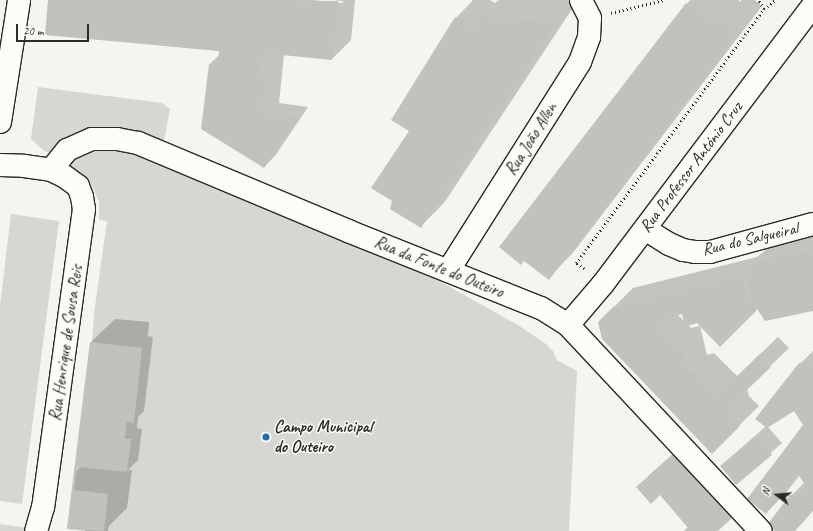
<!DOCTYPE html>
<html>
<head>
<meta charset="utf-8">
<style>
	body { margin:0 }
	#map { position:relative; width:813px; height:531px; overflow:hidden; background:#f5f4ef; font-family:Caveat,sans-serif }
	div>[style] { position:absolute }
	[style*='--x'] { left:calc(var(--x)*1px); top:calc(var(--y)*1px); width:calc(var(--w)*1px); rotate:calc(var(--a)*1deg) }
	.green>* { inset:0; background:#d7d6d2 }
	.shadow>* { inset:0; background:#0003 }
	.building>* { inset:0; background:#c2c1be }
	.path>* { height:2.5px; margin-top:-1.25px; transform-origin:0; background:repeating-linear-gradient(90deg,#2b2b2b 0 1px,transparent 0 4px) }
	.roads { filter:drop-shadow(1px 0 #2b2b2b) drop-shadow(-1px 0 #2b2b2b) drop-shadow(0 1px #2b2b2b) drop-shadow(0 -1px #2b2b2b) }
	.minor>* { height:22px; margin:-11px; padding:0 11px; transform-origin:11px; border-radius:11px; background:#fdfcf7 }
	.dots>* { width:11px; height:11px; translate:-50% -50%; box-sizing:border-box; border:2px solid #fdfcf7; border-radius:50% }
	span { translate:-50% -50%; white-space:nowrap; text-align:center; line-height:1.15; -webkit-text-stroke:3px #fdfcf7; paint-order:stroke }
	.street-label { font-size:17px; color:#2b2b2b }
	.poi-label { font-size:17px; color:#2b2b2b; font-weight:700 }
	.left { translate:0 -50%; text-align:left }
	.north { position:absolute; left:757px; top:475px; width:40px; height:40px; -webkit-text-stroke:3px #fdfcf7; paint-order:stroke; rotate:286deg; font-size:11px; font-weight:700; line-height:16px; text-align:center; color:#2b2b2b }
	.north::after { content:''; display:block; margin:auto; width:14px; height:18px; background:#2b2b2b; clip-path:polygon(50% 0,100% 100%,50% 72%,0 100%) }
	.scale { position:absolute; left:16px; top:24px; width:73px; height:18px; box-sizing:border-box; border:2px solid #2b2b2b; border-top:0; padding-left:5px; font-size:12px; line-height:14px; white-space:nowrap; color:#2b2b2b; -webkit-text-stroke:3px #fdfcf7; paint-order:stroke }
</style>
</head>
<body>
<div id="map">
	<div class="green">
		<div style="clip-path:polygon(38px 87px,162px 103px,170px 109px,164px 141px,143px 133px,64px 141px,51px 153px,44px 151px,31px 139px)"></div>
		<div style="clip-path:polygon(107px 145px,151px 155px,430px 276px,518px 325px,546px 344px,553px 351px,557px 360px,577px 371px,569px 531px,84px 531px,67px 529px,90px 342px,92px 342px,94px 314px,107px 221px,99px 220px,99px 202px,92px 186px,88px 179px,70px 167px,69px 163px,74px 156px)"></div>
		<div style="clip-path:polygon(11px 214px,59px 221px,22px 504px,0 501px,0 306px)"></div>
		<div style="clip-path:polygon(0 524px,27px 528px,26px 531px,0 531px)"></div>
	</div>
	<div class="shadow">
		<div style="clip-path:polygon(49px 0,312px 0,343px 3px,343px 1px,333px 0,355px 0,351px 40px,332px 59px,284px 54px,279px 103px,308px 107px,275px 156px,264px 167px,210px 64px,220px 54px,220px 51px,46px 34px)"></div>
		<div style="clip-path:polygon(473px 0,490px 0,495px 3px,499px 0,578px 0,444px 203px,421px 226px,411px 130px,456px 18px)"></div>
		<div style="clip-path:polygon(690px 0,738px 0,740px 2px,741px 0,755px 0,762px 6px,572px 254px,548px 278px,687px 4px)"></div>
		<div style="clip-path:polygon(evenodd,813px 235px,813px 310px,758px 308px,720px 345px,698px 322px,688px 325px,691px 328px,700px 326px,707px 355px,714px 353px,737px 376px,778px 337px,789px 348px,747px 389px,749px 396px,759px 406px,712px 452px,599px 322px,633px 288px,757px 257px,777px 241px,813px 235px,683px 313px,685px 322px,677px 314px,683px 313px)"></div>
		<div style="clip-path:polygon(115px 319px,149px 322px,148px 336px,153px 337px,144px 411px,138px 417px,137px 428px,142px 429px,138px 460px,128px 470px,132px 470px,127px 508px,109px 526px,108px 531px,85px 531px,86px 530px,68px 528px,75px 472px,81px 466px,91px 342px)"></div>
		<div style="clip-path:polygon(813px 351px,813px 511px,795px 531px,776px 531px,791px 496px,805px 482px,800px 475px,785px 494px,766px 513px,804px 425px,795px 410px,768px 427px,782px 443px,736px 484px,721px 466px,766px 426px,800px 364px)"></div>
		<div style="clip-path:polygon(685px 443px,743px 505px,716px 531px,684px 531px,688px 527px,648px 476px)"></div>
	</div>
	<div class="building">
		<div style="clip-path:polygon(48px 0,338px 1px,332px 60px,262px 53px,260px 74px,265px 75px,261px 113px,299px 117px,264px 168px,201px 129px,209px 64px,218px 64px,219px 51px,45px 35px)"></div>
		<div style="clip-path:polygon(686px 3px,716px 25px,723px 17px,739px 30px,549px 280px,524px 261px,521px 265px,499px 247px)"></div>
		<div style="clip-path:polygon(481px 16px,556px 23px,421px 228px,390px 209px,392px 201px,371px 188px,409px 131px,391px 120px,455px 17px,474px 28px)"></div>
		<div style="clip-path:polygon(813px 250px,813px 311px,765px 321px,755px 306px,756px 311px,720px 347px,697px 323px,685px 327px,682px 314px,662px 319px,653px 328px,672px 347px,681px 345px,688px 373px,695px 371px,718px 395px,759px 355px,771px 367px,728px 408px,730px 415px,740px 426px,712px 454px,602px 339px,598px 322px,613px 307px,738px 276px,743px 282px,747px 296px,752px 302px,745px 268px,757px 260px,758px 261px)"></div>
		<div style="clip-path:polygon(90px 342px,142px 348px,134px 423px,127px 422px,125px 439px,131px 439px,127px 472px,77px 467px,74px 490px,108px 494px,104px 531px,67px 529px)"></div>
		<div style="clip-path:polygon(813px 362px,813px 508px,795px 531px,775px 531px,767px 525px,790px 495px,810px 493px,798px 474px,766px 514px,747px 499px,803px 425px,794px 411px,767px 428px,755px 419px,799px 363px)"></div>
		<div style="clip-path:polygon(756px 436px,772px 455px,736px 485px,720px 466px)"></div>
		<div style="clip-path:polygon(674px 454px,716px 500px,733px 517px,718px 531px,684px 531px,688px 528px,660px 495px,651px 504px,636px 487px)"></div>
	</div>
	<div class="path">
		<div style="--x:764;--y:9;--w:14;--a:-39"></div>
		<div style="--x:611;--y:13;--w:54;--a:-14"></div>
		<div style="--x:584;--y:269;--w:10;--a:-143"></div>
		<div style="--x:576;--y:263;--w:316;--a:-53.5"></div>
		<div style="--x:764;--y:9;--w:11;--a:-124"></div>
	</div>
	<div class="roads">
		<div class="minor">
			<div style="--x:0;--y:122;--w:123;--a:-81.1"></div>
			<div style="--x:0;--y:165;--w:24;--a:2"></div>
			<div style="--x:24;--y:166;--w:27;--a:8"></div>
			<div style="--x:51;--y:170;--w:14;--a:25"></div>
			<div style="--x:64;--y:176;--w:17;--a:36"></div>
			<div style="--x:78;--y:186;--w:12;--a:70"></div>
			<div style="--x:82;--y:197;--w:12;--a:81"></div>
			<div style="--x:84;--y:209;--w:301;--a:97.8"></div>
			<div style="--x:43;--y:507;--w:25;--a:106"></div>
			<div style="--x:51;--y:170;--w:26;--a:-51"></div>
			<div style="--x:67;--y:150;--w:27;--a:-24"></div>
			<div style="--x:92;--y:139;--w:25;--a:0"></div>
			<div style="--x:117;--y:139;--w:21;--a:11"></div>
			<div style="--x:138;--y:143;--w:228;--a:22.7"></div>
			<div style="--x:348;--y:231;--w:208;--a:21.8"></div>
			<div style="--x:541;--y:308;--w:32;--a:32"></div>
			<div style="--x:568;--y:325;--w:282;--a:46.9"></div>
			<div style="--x:645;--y:229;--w:28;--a:32"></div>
			<div style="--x:669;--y:244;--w:15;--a:23"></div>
			<div style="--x:683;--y:250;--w:13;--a:9"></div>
			<div style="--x:696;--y:252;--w:14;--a:0"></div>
			<div style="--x:710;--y:252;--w:107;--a:-15.2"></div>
			<div style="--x:448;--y:271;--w:247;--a:-57.7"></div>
			<div style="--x:580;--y:62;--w:27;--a:-70"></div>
			<div style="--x:589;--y:37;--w:19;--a:-87"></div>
			<div style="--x:590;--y:18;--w:20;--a:-117"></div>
			<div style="--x:568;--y:325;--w:54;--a:-49.5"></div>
			<div style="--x:603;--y:284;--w:349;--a:-53"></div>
		</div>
	</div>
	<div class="dots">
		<div style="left:266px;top:437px;background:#1f6fb2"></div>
	</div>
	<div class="street-label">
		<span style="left:531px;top:139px;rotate:-58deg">Rua João Allen</span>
		<span style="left:691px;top:167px;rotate:-53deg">Rua Professor António Cruz</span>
		<span style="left:750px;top:239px;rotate:-13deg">Rua do Salgueiral</span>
		<span style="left:439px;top:267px;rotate:22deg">Rua da Fonte do Outeiro</span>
		<span style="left:66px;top:343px;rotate:-82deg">Rua Henrique de Sousa Reis</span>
	</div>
	<div class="poi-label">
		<span class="left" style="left:274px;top:437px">Campo Municipal<br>do Outeiro</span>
	</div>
	<div class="north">N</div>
	<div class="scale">20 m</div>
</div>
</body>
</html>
